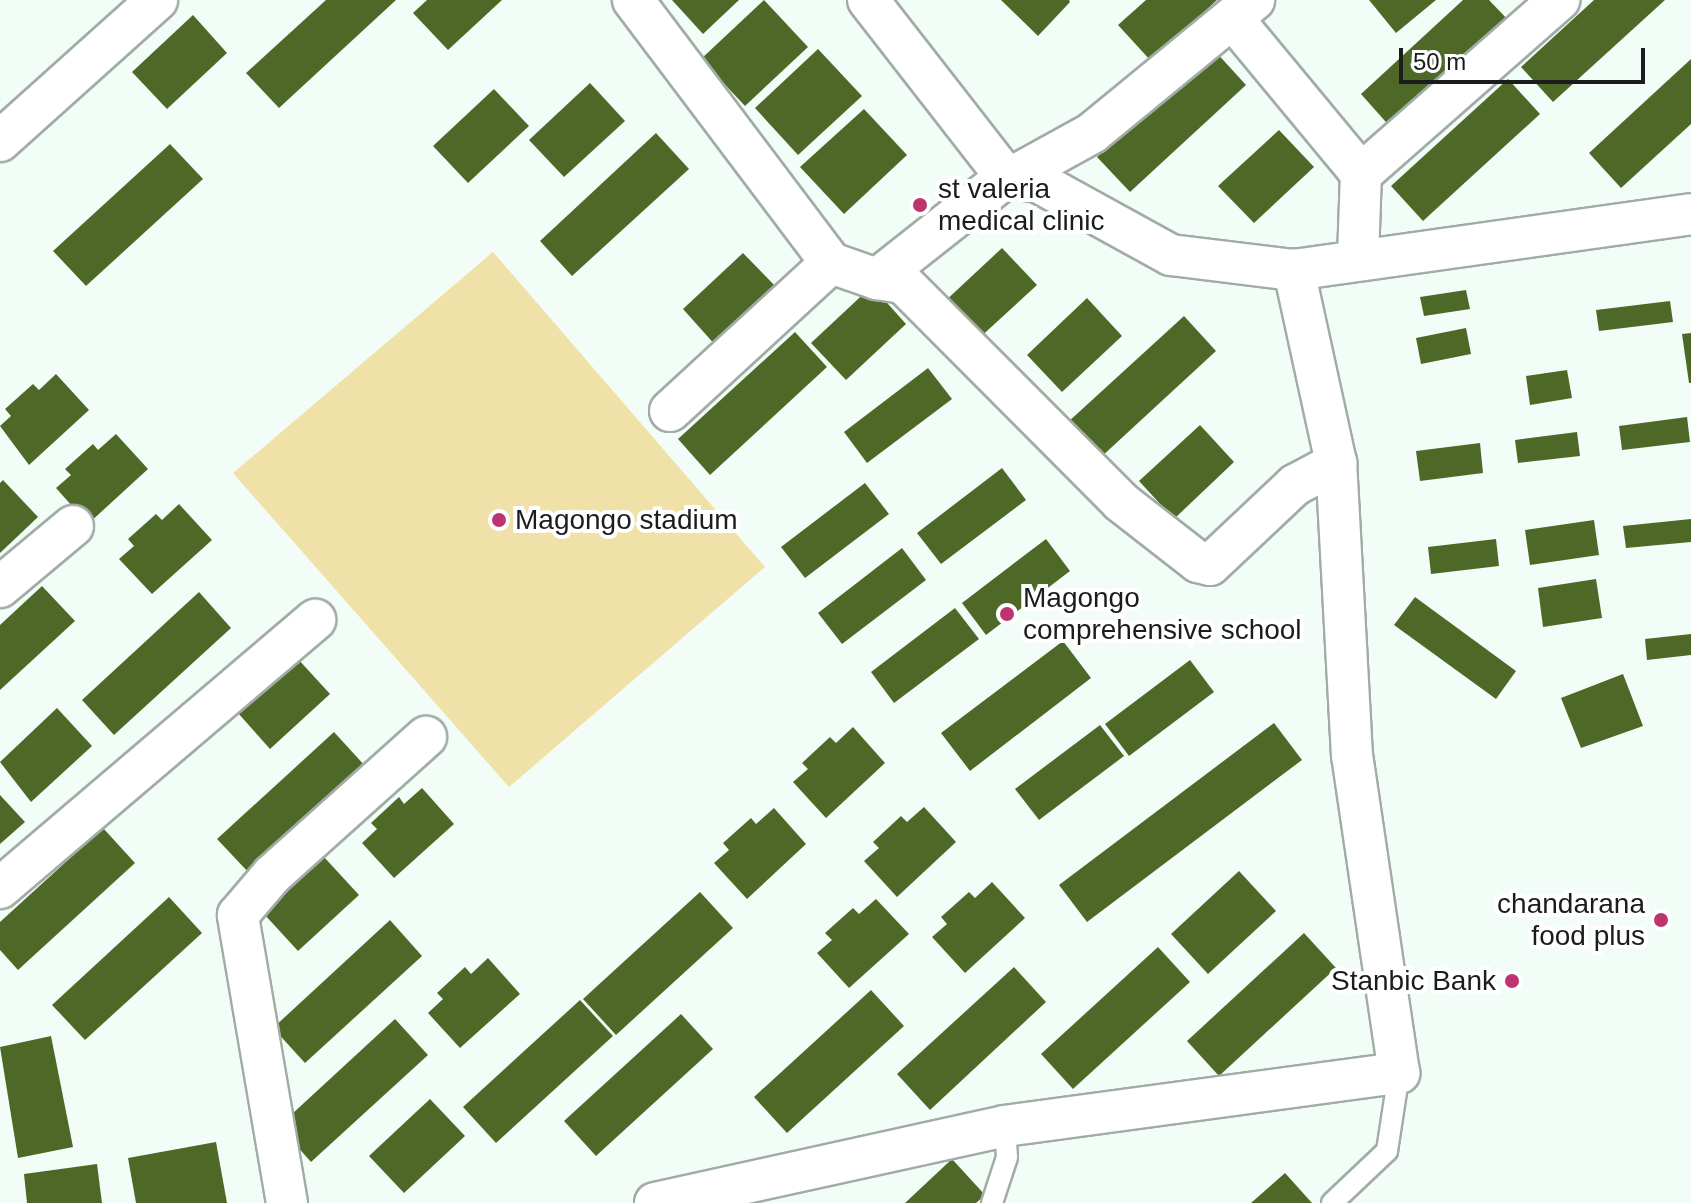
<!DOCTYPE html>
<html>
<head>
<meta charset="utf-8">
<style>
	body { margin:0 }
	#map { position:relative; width:1691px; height:1203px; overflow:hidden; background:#f2fdf7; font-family:Helvetica,sans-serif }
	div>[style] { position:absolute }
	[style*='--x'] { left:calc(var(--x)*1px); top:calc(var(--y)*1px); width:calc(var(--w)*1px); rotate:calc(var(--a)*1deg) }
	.green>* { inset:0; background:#efe1a8 }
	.building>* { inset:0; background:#4e6927 }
	.roads { filter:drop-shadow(2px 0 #a2aca6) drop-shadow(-2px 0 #a2aca6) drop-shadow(0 2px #a2aca6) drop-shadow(0 -2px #a2aca6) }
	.service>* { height:20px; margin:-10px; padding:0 10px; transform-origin:10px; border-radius:10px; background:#fff }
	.minor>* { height:40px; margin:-20px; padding:0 20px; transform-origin:20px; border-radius:20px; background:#fff }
	.dots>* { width:22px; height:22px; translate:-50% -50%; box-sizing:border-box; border:4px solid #fff; border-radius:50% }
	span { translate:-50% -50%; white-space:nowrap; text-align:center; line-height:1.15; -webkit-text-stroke:8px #fff; paint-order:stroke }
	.poi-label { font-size:28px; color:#1a1d1b }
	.left { translate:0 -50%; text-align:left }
	.right { translate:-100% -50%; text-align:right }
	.scale { position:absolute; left:1399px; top:48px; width:246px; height:36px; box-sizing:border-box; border:4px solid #1a1d1b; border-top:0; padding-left:10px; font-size:24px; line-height:28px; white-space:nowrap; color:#1a1d1b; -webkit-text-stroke:6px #fff; paint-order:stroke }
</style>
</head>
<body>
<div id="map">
	<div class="green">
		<div style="clip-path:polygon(493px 252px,765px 567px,509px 787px,233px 473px)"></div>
	</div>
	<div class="building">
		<div style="clip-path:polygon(326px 0,396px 0,279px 108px,246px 73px)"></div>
		<div style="clip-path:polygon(427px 0,502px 0,448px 50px,413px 13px)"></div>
		<div style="clip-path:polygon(672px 0,739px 0,703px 34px)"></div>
		<div style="clip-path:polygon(764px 0,808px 47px,745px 106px,701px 59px)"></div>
		<div style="clip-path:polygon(1001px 0,1069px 0,1070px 2px,1038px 36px)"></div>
		<div style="clip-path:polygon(1146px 0,1217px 0,1151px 61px,1118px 25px)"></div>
		<div style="clip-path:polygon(1369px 0,1436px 0,1396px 33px)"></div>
		<div style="clip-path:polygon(1463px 0,1489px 0,1510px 22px,1393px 130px,1361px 94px)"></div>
		<div style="clip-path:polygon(1594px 0,1665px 0,1553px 102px,1521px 67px)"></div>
		<div style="clip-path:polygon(193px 15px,227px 53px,167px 109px,132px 72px)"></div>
		<div style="clip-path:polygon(818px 49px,862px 96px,798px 155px,755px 108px)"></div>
		<div style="clip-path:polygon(1214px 50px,1246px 85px,1130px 192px,1097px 157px)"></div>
		<div style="clip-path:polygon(1691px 59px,1691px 124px,1621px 188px,1589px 153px)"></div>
		<div style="clip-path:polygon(1508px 79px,1540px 114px,1423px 221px,1391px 186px)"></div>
		<div style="clip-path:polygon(590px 83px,625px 121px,564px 177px,529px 140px)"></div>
		<div style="clip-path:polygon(494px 89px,529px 126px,468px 183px,433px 146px)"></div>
		<div style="clip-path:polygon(864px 109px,907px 155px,844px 214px,800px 167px)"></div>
		<div style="clip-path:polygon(1279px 130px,1314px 167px,1254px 223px,1218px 186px)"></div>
		<div style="clip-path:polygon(656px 133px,689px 169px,572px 276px,540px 241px)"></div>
		<div style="clip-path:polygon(170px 144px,203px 179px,86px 286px,53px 251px)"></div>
		<div style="clip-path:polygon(1002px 248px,1037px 285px,976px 341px,942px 304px)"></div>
		<div style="clip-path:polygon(743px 253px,779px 290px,717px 347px,683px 309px)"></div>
		<div style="clip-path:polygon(872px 286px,906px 324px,846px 380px,811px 343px)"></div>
		<div style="clip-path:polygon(1466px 290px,1470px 309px,1424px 316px,1420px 297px)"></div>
		<div style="clip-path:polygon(1087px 298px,1122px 336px,1062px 392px,1027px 355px)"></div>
		<div style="clip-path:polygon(1670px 301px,1673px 322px,1599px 331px,1596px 310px)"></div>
		<div style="clip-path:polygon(1184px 316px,1216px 351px,1100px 458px,1067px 423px)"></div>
		<div style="clip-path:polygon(1466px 328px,1471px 354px,1421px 364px,1416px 338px)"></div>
		<div style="clip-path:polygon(795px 332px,827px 367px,710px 475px,678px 439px)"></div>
		<div style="clip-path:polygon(1691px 333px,1691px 383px,1689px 383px,1682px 334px)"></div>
		<div style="clip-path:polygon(928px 368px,952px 399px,867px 463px,844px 432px)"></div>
		<div style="clip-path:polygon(1567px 370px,1572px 398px,1530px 405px,1526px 376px)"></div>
		<div style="clip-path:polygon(56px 374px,89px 410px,29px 465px,0 426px,11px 416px,5px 409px,33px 384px,39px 390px)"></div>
		<div style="clip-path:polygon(1687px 417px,1690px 442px,1622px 450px,1619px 426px)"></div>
		<div style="clip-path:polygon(1200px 425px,1234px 462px,1174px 519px,1139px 481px)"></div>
		<div style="clip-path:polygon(1577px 432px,1580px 456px,1518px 463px,1515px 440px)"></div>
		<div style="clip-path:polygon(116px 434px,148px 469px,88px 524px,56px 488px,71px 475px,65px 469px,93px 444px,98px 450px)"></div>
		<div style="clip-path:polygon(1480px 443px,1483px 473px,1420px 481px,1416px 451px)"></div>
		<div style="clip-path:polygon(1002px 468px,1026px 500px,941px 564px,917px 533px)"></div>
		<div style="clip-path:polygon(3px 480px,38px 517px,0 553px,0 483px)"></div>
		<div style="clip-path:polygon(865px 483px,889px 514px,805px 578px,781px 547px)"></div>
		<div style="clip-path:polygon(179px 504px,212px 540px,152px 594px,119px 559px,134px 546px,128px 539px,156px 514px,162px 520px)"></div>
		<div style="clip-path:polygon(1691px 519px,1691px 542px,1626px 548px,1623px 526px)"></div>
		<div style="clip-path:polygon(1594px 520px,1599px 555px,1530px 565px,1525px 530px)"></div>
		<div style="clip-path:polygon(1046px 539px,1070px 571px,986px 635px,962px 603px)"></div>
		<div style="clip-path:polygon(1496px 539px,1499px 566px,1431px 574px,1428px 547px)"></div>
		<div style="clip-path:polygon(902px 548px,926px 580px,842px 644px,818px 613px)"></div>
		<div style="clip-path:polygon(1596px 579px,1602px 618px,1543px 627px,1538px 588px)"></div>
		<div style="clip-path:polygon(42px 586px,75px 621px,0 690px,0 625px)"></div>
		<div style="clip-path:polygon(199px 592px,231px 628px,114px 735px,82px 700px)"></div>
		<div style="clip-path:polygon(1415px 597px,1516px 671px,1496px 699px,1394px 625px)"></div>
		<div style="clip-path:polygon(955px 608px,979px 639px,894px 703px,871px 672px)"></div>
		<div style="clip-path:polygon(1691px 634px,1691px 655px,1647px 660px,1645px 639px)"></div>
		<div style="clip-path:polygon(1063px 641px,1091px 678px,970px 771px,941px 733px)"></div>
		<div style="clip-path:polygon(298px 659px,330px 694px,270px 749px,238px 713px,252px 700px,247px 694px)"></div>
		<div style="clip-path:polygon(1190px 660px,1214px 692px,1129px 756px,1105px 724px)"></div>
		<div style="clip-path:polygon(1623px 674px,1643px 726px,1581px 748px,1561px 698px)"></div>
		<div style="clip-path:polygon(57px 708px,92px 746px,31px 802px,0 762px)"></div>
		<div style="clip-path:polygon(1274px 723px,1302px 760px,1087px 922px,1059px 885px)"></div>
		<div style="clip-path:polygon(1100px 725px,1124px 756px,1039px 820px,1015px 789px)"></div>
		<div style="clip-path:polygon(853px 727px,885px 763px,826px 818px,793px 782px,808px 769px,802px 763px,830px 737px,836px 743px)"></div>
		<div style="clip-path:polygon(334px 732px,366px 767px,250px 874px,217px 839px)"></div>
		<div style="clip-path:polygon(422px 788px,454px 824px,394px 878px,362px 843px,377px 829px,371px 823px,399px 797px,404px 804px)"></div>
		<div style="clip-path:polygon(0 795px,25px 822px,0 844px)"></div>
		<div style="clip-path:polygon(924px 807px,956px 842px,897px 897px,864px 861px,879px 848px,873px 842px,901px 816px,907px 822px)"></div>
		<div style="clip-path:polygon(774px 808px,806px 844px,747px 899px,714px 863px,729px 850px,723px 843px,751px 818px,756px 824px)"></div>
		<div style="clip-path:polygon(103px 828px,135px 863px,18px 970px,0 950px,0 922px)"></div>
		<div style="clip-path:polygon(324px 857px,359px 895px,298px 951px,264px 914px)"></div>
		<div style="clip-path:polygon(1239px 871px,1276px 911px,1208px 974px,1171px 934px)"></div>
		<div style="clip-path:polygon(992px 882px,1025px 918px,965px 973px,932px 937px,947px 924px,941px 917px,969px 892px,975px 898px)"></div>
		<div style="clip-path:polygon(700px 892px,733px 928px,616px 1035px,583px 999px)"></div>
		<div style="clip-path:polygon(169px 897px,202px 933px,85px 1040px,52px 1005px)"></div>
		<div style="clip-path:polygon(876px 899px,909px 934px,849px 988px,817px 953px,832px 940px,825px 933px,853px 908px,859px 914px)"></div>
		<div style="clip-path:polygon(390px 920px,422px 956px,305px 1063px,273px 1028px)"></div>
		<div style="clip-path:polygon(1304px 933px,1336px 968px,1219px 1076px,1187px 1041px)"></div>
		<div style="clip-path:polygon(1158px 947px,1190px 982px,1073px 1089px,1041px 1054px)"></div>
		<div style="clip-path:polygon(488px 958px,520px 994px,460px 1048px,428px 1013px,443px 999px,437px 993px,465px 967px,471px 974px)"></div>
		<div style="clip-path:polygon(1014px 967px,1046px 1002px,930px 1110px,897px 1074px)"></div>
		<div style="clip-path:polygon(871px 990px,904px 1026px,787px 1133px,754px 1097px)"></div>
		<div style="clip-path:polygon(580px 1000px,613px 1036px,496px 1143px,463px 1107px)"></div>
		<div style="clip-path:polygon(681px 1014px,713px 1049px,596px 1156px,564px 1121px)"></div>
		<div style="clip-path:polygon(395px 1019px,428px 1055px,311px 1162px,279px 1126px)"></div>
		<div style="clip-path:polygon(51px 1036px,73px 1147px,18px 1158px,0 1047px)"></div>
		<div style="clip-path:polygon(430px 1099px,465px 1136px,404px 1193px,369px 1156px)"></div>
		<div style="clip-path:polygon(216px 1142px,227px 1203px,136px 1203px,128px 1158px)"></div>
		<div style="clip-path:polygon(952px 1159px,985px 1195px,976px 1203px,905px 1203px)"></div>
		<div style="clip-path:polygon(97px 1164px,102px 1203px,27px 1203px,24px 1174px)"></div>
		<div style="clip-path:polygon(1285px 1173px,1312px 1203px,1251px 1203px)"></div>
	</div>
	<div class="roads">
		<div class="service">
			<div style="--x:992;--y:1203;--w:48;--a:-71.9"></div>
			<div style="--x:1007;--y:1157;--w:31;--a:-94"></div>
			<div style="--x:1332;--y:1203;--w:76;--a:-43.4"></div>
			<div style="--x:1387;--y:1151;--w:79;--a:-81.3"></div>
		</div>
		<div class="minor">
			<div style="--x:633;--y:0;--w:329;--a:53"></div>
			<div style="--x:868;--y:0;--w:224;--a:52.1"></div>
			<div style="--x:1006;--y:177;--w:32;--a:9"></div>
			<div style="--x:1038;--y:182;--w:152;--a:28.8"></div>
			<div style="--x:1171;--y:255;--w:124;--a:7"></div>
			<div style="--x:1294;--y:270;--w:401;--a:-8"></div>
			<div style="--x:1233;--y:19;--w:201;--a:50.4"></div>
			<div style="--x:0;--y:141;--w:211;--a:-41.9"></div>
			<div style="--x:1016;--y:175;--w:87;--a:-28.9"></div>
			<div style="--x:1092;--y:133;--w:210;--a:-39.4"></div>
			<div style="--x:1358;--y:258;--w:84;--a:-88"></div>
			<div style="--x:1361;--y:174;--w:264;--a:-41.3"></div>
			<div style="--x:877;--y:279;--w:26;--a:9"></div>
			<div style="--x:903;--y:283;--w:309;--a:45.1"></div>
			<div style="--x:1121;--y:502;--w:98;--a:37.9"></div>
			<div style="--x:1198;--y:562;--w:12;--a:14"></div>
			<div style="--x:1210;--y:565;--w:117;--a:-43.3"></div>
			<div style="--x:1295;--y:485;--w:47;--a:-28.2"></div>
			<div style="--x:670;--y:411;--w:219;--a:-42.6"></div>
			<div style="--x:831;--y:263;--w:49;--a:19.2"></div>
			<div style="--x:877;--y:279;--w:164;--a:-38.3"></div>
			<div style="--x:0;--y:587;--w:95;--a:-39.9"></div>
			<div style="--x:0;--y:888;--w:414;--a:-40.4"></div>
			<div style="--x:287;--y:1203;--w:292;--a:-99.7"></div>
			<div style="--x:238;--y:915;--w:52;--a:-49.6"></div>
			<div style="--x:272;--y:875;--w:207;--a:-41.9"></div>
			<div style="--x:655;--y:1203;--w:358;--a:-12.4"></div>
			<div style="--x:1005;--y:1126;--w:398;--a:-7.7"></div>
			<div style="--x:1399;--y:1073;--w:320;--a:-98.4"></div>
			<div style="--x:1352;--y:756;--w:293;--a:-93.1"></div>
			<div style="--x:1336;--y:463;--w:198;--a:-102.3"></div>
		</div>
	</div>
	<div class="dots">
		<div style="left:920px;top:205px;background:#bd346e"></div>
		<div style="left:499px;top:520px;background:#bd346e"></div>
		<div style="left:1007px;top:614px;background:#bd346e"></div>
		<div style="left:1661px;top:920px;background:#bd346e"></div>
		<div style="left:1512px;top:981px;background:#bd346e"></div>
	</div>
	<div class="poi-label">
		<span class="left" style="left:938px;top:205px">st valeria<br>medical clinic</span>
		<span class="left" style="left:515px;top:520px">Magongo stadium</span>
		<span class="left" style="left:1023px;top:614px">Magongo<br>comprehensive school</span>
		<span class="right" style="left:1645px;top:920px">chandarana<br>food plus</span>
		<span class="right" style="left:1496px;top:981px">Stanbic Bank</span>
	</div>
	<div class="scale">50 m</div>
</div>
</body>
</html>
